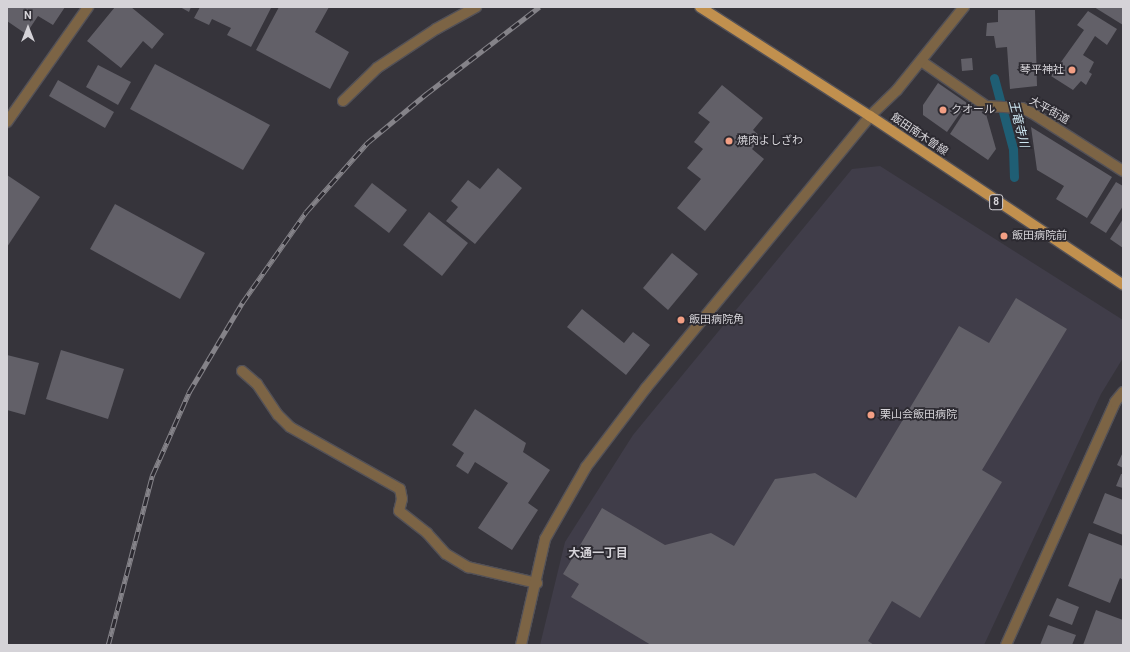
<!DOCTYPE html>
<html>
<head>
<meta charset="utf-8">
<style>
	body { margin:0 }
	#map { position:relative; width:1130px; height:652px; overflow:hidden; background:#36343b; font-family:Roboto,"Noto Sans JP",sans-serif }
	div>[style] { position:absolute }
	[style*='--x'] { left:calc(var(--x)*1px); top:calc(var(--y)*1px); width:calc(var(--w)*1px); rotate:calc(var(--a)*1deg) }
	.built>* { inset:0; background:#403d49 }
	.stream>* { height:9px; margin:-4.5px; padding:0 4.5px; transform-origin:4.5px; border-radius:4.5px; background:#1f5e74 }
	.building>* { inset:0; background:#626068 }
	.roads { filter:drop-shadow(1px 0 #535157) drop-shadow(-1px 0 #535157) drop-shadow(0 1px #535157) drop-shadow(0 -1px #535157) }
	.minor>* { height:10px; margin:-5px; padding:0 5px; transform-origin:5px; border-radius:5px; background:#7c6445 }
	.major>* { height:10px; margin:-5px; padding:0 5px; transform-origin:5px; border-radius:5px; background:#c1904e }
	.rail>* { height:4.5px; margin-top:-2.25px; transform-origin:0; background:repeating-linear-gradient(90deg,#2c2a31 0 9px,#858389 0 18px); box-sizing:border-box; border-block:1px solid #858389 }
	.dots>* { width:11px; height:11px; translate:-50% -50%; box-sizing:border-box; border:2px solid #2c2a31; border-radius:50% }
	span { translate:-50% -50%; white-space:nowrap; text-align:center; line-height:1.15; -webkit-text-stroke:3.5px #2c2a31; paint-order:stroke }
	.shield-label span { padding:1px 3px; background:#2c2a31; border:1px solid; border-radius:3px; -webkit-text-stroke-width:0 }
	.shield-label { font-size:10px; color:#d5d3d8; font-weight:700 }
	.poi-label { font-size:11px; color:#d5d3d8 }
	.right { translate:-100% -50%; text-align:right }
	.left { translate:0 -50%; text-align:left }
	.street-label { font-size:11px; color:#d5d3d8 }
	.water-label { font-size:12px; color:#cfe8f3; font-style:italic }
	.neighbourhood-label { font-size:12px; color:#d5d3d8; font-weight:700 }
	.frame { position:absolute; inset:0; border:8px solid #d5d3d8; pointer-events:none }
	.north { position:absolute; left:8px; top:8px; width:40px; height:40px; -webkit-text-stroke:3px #2c2a31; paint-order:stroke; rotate:0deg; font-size:11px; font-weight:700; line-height:16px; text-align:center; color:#d5d3d8 }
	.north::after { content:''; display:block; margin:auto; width:14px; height:18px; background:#d5d3d8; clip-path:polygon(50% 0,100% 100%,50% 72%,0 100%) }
</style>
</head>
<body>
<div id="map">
	<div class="built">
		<div style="clip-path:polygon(880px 166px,1123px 320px,1123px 358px,1101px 394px,984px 645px,540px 645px,565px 542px,633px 435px,852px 169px)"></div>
	</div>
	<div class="stream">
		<div style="--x:994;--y:78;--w:73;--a:75"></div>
		<div style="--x:1013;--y:149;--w:28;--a:88"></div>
	</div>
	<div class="building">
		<div style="clip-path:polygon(7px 7px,65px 7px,53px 25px,38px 16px,26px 34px,7px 21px)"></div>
		<div style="clip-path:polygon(115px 7px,131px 7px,164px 34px,152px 49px,143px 41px,121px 68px,87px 41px)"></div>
		<div style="clip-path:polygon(180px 7px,191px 7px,189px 12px)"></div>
		<div style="clip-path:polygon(200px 7px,270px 7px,271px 8px,251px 47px,227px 35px,231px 28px,212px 19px,209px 25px,194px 18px)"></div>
		<div style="clip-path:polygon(279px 7px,329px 7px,315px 32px,349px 52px,330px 89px,256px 50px)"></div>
		<div style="clip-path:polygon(1094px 7px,1123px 7px,1123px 25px)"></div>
		<div style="clip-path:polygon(998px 10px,1035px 10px,1037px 86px,1010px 89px,1007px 47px,996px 48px,994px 36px,986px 36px,987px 23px,998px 22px)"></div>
		<div style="clip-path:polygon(1088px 11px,1117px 29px,1107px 45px,1095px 36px,1083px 55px,1094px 62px,1089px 72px,1092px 74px,1086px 85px,1081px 81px,1073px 90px,1051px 76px,1084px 30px,1077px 25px)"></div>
		<div style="clip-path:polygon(972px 58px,973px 70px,962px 71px,961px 59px)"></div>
		<div style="clip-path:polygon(155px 64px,270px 125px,243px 170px,130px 109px)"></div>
		<div style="clip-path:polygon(98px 65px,131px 82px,118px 105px,86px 87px)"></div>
		<div style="clip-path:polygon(58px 80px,114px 112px,105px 128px,49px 96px)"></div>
		<div style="clip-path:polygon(938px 83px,967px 103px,947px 132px,923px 115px,923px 105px)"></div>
		<div style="clip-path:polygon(722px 85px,763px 118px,753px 130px,762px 138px,752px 149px,764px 159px,705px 231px,677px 208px,701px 179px,687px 168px,703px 149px,694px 142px,710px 122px,698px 113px)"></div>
		<div style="clip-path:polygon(970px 103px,986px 114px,996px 149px,988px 160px,950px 134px)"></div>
		<div style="clip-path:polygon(1031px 127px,1112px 177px,1087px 218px,1056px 199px,1064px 186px,1037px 170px)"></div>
		<div style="clip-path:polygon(498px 168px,522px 188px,475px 244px,446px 221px,458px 207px,451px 201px,468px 180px,480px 189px)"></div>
		<div style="clip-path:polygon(7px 175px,40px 197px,7px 247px)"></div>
		<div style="clip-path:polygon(1116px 182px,1123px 186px,1123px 206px,1106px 233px,1090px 223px)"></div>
		<div style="clip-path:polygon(372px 183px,407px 210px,389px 233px,354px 206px)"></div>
		<div style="clip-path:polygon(115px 204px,205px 253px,180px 299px,90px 249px)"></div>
		<div style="clip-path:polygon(429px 212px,468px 243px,442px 276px,403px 245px)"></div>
		<div style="clip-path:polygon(1123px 219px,1123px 248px,1110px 239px)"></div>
		<div style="clip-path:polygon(672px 253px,698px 274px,668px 310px,643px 288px)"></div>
		<div style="clip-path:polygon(1016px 298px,1067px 329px,982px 470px,1002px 482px,920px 618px,892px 601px,868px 641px,874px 645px,651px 645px,571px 597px,579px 584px,563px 574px,602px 508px,665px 545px,711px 533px,734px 546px,775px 479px,815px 473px,856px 498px,959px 326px,989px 343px)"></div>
		<div style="clip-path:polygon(582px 309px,624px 343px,633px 332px,650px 345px,626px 375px,567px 327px)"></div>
		<div style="clip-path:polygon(61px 350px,124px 369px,108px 419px,46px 399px)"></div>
		<div style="clip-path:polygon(7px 355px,39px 363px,25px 415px,7px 410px)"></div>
		<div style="clip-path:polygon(475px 409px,526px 443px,523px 452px,550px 470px,528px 503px,538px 510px,512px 550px,478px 528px,508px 483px,475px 462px,468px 474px,456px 466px,464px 453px,452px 445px)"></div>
		<div style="clip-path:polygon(1123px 452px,1123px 468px,1117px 465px)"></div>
		<div style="clip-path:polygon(1121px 474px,1123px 474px,1123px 488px,1116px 486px)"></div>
		<div style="clip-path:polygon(1105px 493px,1123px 500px,1123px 535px,1093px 523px)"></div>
		<div style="clip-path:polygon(1089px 533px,1123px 546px,1123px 580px,1120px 578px,1110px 603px,1068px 586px)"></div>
		<div style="clip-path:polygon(1057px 598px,1079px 607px,1072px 625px,1049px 616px)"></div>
		<div style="clip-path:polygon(1096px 610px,1123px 620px,1123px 645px,1083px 645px)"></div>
		<div style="clip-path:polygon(1048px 625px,1076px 635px,1072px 645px,1040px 645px)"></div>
	</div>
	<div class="roads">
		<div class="minor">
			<div style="--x:921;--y:61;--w:79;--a:34.7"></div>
			<div style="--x:986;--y:106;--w:36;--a:3"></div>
			<div style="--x:1022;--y:108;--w:11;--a:27"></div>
			<div style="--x:1032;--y:113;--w:108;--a:32.5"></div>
			<div style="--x:343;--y:101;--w:47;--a:-44.1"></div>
			<div style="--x:377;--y:68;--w:71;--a:-33.5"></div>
			<div style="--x:436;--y:29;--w:46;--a:-28.8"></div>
			<div style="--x:7;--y:122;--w:141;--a:-54.8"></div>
			<div style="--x:242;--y:371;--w:20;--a:41"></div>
			<div style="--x:257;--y:384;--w:37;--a:56"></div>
			<div style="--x:278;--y:415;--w:17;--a:45"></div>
			<div style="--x:290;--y:427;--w:126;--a:29.4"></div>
			<div style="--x:400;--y:489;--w:10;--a:79"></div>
			<div style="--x:402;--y:499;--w:12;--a:104"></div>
			<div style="--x:399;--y:511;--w:36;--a:38"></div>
			<div style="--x:427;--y:533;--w:28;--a:48"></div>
			<div style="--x:446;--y:554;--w:26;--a:31"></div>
			<div style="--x:468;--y:567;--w:71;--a:13.1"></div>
			<div style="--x:521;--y:645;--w:109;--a:-77.2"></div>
			<div style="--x:545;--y:539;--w:83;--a:-60.3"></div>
			<div style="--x:586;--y:467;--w:99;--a:-52.8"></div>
			<div style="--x:646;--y:388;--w:352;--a:-50.5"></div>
			<div style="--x:870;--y:116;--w:37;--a:-44"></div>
			<div style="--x:897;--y:90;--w:107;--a:-51.1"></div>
			<div style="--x:1006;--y:645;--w:266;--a:-65.8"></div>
			<div style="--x:1115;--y:402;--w:13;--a:-51"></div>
		</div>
		<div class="major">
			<div style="--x:700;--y:7;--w:202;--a:32.7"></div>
			<div style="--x:870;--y:116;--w:304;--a:33.7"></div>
		</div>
	</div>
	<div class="rail">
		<div style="--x:108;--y:645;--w:175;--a:-75.4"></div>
		<div style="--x:152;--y:476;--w:92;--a:-66.2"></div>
		<div style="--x:189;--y:392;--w:104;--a:-59.2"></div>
		<div style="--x:242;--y:303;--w:111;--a:-54.9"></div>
		<div style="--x:306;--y:212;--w:92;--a:-48.5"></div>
		<div style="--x:367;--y:143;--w:77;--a:-39.7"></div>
		<div style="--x:426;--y:94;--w:143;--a:-37.6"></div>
	</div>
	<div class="dots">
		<div style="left:1072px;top:70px;background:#f39f84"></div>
		<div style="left:943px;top:110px;background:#f39f84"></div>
		<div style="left:729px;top:141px;background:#f39f84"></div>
		<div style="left:1004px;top:236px;background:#f39f84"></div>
		<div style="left:681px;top:320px;background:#f39f84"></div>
		<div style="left:871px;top:415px;background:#f39f84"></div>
	</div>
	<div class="shield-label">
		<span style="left:996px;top:202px">8</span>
	</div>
	<div class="poi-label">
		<span class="right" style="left:1064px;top:70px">琴平神社</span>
		<span class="left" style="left:951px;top:110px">クオール</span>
		<span class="left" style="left:737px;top:141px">焼肉よしざわ</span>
		<span class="left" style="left:1012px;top:236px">飯田病院前</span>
		<span class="left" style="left:689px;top:320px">飯田病院角</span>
		<span class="left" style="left:880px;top:415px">栗山会飯田病院</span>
	</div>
	<div class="street-label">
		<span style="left:1049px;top:111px;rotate:29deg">大平街道</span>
		<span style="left:919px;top:135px;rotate:34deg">飯田南木曽線</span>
	</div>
	<div class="water-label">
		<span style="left:1018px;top:124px;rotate:76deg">王竜寺川</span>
	</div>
	<div class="neighbourhood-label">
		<span style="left:598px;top:554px">大通一丁目</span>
	</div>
	<div class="frame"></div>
	<div class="north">N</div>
</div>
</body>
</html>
